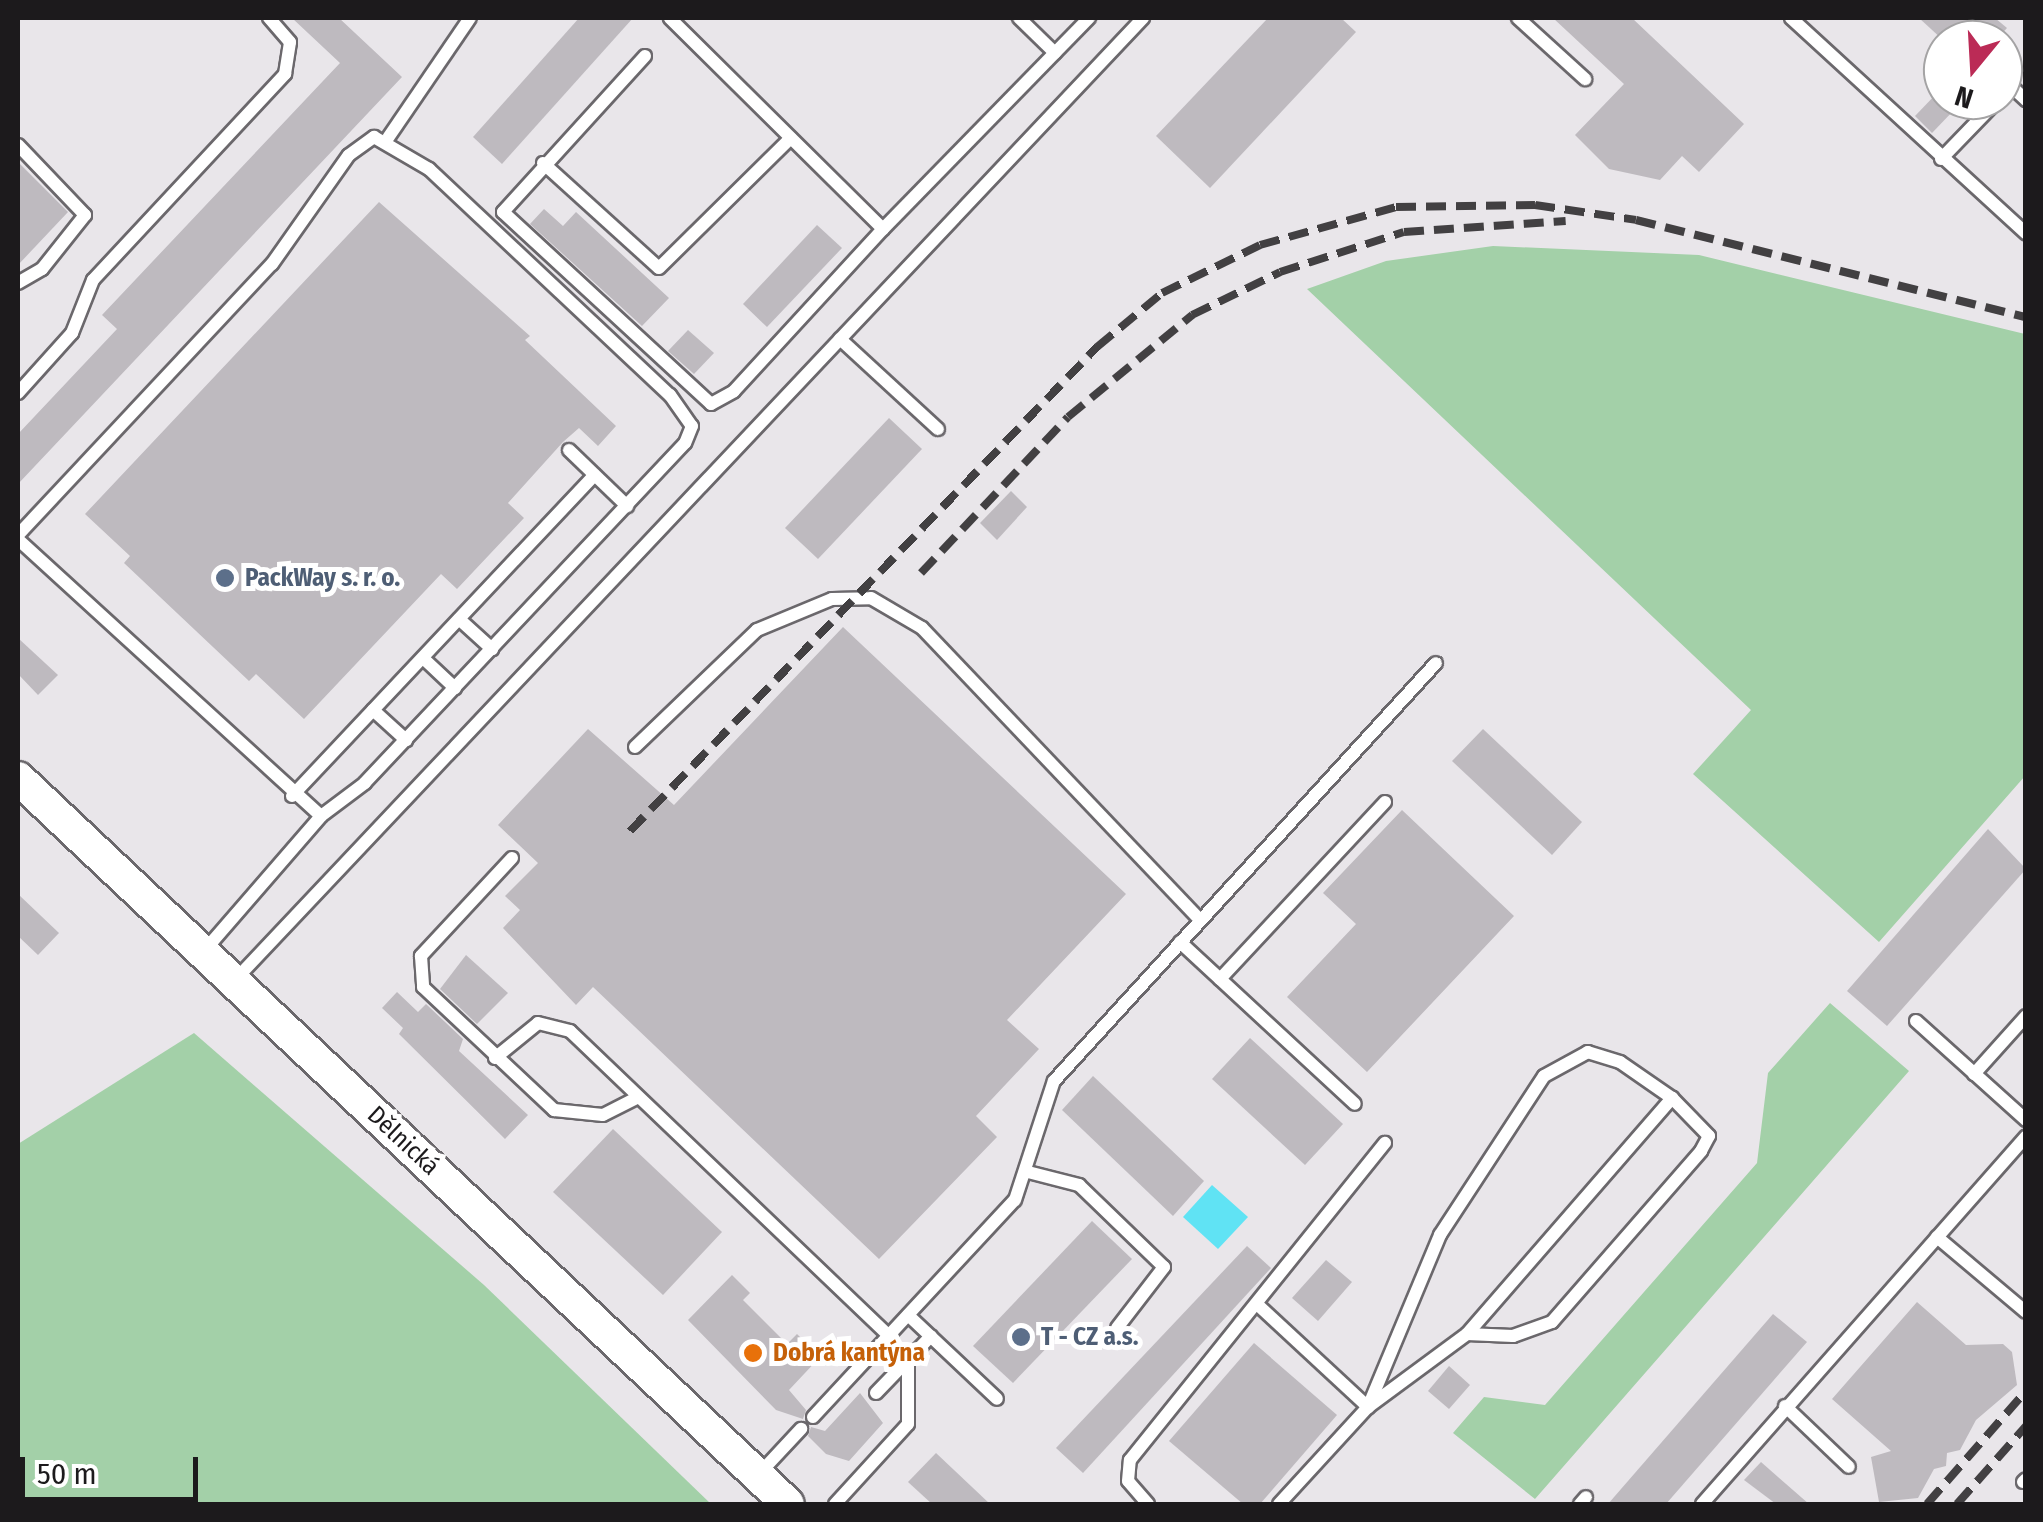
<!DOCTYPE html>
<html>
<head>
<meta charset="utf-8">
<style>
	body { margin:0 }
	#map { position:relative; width:2043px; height:1522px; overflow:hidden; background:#e9e6ea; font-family:"Fira Sans Condensed",sans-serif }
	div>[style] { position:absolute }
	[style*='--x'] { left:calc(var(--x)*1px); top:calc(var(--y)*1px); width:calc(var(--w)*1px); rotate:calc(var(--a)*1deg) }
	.green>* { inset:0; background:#a3d0a8 }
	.water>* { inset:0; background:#60e3f4 }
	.building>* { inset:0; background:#bebabf }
	.roads { filter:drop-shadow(2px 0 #6b686c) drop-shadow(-2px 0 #6b686c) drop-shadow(0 2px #6b686c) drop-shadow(0 -2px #6b686c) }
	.service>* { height:12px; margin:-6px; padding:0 6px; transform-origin:6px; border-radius:6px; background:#fff }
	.tertiary>* { height:32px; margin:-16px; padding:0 16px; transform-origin:16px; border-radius:16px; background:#fff }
	.rail>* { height:8px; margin-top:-4px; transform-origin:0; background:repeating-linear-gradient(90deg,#424042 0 20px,transparent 0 30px) }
	.dots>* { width:28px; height:28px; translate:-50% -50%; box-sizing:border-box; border:5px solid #fff; border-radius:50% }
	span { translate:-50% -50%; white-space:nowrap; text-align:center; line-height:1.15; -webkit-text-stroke:10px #fff; paint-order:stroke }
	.service-label { font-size:25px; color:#4e5e75; font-weight:700 }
	.left { translate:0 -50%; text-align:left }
	.street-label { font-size:25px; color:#1c1a1c }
	.food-label { font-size:25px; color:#c56008; font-weight:700 }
	.frame { position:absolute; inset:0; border:20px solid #1c1a1c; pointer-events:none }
	.north { position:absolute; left:1923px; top:20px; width:100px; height:100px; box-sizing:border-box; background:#fff; border:2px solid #a4a3a4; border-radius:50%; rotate:198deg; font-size:28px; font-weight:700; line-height:40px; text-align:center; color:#1c1a1c }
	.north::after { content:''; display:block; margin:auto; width:35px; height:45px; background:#bb2b56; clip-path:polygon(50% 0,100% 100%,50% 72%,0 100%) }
	.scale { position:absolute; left:20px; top:1457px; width:178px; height:45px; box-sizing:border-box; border:5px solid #1c1a1c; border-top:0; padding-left:12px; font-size:30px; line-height:35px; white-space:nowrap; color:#1c1a1c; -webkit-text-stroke:8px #fff; paint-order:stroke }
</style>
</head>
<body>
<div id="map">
	<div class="green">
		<div style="clip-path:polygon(1493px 246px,1699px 255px,2025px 334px,2025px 776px,1879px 942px,1693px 774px,1751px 710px,1307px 289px,1386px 261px)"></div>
		<div style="clip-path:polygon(1830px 1003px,1909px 1071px,1535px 1499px,1453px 1433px,1484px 1397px,1545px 1405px,1757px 1163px,1768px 1073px)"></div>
		<div style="clip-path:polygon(194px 1033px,484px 1285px,711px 1504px,18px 1504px,18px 1144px)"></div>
	</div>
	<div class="water">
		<div style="clip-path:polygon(1212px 1185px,1248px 1217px,1218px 1249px,1183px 1217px)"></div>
	</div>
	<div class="building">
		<div style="clip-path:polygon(292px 18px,339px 18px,402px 77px,18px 484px,18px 434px,117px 329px,102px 315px,340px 63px)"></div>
		<div style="clip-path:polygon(579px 18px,633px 18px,502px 164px,473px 137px)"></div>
		<div style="clip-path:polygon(1268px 18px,1341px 18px,1356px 32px,1210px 188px,1156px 136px)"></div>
		<div style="clip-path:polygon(1553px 18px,1632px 18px,1744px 124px,1699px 172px,1682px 156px,1660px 180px,1609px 169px,1575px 135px,1624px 84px)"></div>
		<div style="clip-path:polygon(1919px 18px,1995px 18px,2007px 28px,1996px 40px,1943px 40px)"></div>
		<div style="clip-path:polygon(1938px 92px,1955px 109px,1932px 133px,1915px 116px)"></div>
		<div style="clip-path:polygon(18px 162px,68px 212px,18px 265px)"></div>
		<div style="clip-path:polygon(379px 202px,530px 336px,525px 340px,616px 426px,598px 446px,579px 428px,563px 442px,508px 503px,524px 518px,457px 589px,441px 574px,304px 719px,256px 674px,249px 681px,124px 563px,130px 556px,85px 514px)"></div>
		<div style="clip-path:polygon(544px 209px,563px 226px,576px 212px,669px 298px,642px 326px,530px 224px)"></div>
		<div style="clip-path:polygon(817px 225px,842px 248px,767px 327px,743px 304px)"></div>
		<div style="clip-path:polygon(688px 330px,714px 353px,694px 374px,668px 351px)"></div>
		<div style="clip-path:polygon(889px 418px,922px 449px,818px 559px,785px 528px)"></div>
		<div style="clip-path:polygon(1011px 491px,1027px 507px,997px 540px,980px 523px)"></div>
		<div style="clip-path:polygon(843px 627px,1126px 894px,1007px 1020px,1039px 1049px,976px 1116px,997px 1137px,879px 1259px,593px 987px,576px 1005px,503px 928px,520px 910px,505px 896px,538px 863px,498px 825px,588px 729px,674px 805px)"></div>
		<div style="clip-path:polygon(18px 638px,58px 675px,38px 695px,18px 674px)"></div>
		<div style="clip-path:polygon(1483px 729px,1582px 822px,1552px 855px,1452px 761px)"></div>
		<div style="clip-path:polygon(1402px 810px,1514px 916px,1367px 1072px,1287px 997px,1356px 924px,1323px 893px)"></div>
		<div style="clip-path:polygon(1988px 829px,2026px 869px,1887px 1026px,1847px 991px)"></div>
		<div style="clip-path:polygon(18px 894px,59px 933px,38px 955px,18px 936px)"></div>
		<div style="clip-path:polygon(466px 955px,508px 993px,477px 1024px,440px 989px)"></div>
		<div style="clip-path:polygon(397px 992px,418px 1012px,426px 1004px,463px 1039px,459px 1051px,528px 1115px,505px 1139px,399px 1034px,403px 1028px,382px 1008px)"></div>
		<div style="clip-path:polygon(1250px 1038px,1343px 1124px,1305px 1165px,1212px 1079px)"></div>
		<div style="clip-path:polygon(1093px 1076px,1204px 1181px,1173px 1216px,1062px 1110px)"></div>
		<div style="clip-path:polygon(613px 1129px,722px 1232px,663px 1295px,553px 1192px)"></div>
		<div style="clip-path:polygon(1092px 1221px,1132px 1259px,1013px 1383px,973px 1346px)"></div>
		<div style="clip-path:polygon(1247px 1246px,1271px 1268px,1083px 1473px,1056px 1448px)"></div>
		<div style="clip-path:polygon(1326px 1260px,1352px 1282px,1318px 1321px,1292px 1298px)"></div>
		<div style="clip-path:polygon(732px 1275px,750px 1293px,743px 1300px,787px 1344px,797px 1334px,820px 1357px,789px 1390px,806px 1410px,803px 1419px,776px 1410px,688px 1320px)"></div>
		<div style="clip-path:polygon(1917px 1302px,1966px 1345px,2003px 1344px,2012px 1352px,2017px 1385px,1976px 1420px,1960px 1450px,1947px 1453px,1946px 1466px,1934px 1469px,1918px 1498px,1879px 1502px,1871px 1457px,1891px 1451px,1832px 1399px)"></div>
		<div style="clip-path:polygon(1773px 1314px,1807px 1342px,1666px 1504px,1608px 1504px)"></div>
		<div style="clip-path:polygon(1254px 1343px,1337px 1415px,1260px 1504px,1243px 1504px,1169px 1441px)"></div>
		<div style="clip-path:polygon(1449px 1366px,1470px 1385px,1449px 1409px,1428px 1391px)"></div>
		<div style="clip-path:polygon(860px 1393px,883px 1423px,849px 1461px,826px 1454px,808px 1436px,811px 1427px,825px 1431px)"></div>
		<div style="clip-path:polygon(936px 1453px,990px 1504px,932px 1504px,908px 1482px)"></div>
		<div style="clip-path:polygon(1761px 1462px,1809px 1504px,1776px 1504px,1744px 1480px)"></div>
	</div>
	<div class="roads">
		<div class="service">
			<div style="--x:1019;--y:18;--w:50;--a:44.2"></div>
			<div style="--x:1518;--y:18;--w:91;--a:42.3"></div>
			<div style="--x:1791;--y:18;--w:319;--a:42.5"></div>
			<div style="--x:645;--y:56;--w:211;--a:132.3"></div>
			<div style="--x:503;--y:212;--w:283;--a:42.7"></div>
			<div style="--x:711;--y:404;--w:26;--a:-29"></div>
			<div style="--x:734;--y:391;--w:220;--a:-47.4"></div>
			<div style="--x:883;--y:229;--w:300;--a:-135.3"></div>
			<div style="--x:2003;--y:95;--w:12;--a:-48"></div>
			<div style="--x:2011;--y:86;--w:21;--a:43"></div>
			<div style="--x:388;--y:138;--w:145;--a:-55.7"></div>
			<div style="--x:18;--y:145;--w:97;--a:46.3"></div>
			<div style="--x:85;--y:215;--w:69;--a:128.5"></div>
			<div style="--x:42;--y:269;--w:28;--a:150"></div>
			<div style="--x:1941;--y:159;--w:82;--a:-46"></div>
			<div style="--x:543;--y:163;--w:156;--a:42.2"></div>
			<div style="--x:659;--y:268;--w:185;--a:-44.6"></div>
			<div style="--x:883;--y:229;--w:295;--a:-45.7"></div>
			<div style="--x:840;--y:339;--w:133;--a:42.6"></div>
			<div style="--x:18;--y:393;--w:81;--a:-48"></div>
			<div style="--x:72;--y:333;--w:57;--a:-68.4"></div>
			<div style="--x:93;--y:280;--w:282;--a:-47"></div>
			<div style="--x:285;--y:74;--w:32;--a:-81"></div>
			<div style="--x:290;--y:42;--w:32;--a:-131"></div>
			<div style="--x:569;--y:450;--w:81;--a:44"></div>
			<div style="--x:18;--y:535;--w:371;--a:-46.9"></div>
			<div style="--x:272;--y:264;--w:133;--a:-54.8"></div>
			<div style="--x:349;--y:155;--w:31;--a:-36"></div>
			<div style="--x:374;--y:137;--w:64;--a:30.2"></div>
			<div style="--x:429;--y:169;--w:330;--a:43.2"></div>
			<div style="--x:670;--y:395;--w:38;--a:55"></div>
			<div style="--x:692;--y:426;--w:18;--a:112"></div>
			<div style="--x:685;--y:443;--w:467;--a:133.3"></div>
			<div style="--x:365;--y:783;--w:55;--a:143.1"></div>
			<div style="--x:321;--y:816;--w:411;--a:-137.6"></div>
			<div style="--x:459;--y:619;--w:45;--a:42.3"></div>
			<div style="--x:423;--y:658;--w:44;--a:43.2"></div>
			<div style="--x:373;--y:710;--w:45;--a:42.3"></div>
			<div style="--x:635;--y:747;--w:169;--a:-43.8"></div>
			<div style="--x:757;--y:630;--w:81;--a:-22.5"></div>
			<div style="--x:832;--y:599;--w:39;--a:-1"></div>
			<div style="--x:871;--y:598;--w:59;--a:30.5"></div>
			<div style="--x:922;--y:628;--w:403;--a:46.4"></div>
			<div style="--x:292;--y:796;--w:441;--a:-46.7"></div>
			<div style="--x:512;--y:858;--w:134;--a:132.9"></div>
			<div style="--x:421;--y:956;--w:31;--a:86"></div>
			<div style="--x:423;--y:987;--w:180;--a:43.2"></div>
			<div style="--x:554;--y:1110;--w:49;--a:5.8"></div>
			<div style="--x:603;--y:1115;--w:39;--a:-27"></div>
			<div style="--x:1180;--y:942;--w:238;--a:42.8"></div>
			<div style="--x:205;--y:950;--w:177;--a:-49.1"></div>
			<div style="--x:1220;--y:979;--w:242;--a:-47"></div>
			<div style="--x:235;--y:980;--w:1323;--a:-46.65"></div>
			<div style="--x:1916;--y:1021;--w:148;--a:42"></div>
			<div style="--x:495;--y:1058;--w:55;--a:-39.1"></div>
			<div style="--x:538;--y:1023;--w:33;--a:14"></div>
			<div style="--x:570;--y:1031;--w:440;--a:43.7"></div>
			<div style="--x:1974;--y:1074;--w:78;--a:-48.1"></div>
			<div style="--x:1028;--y:1172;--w:53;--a:14.3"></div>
			<div style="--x:1079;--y:1185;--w:118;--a:44"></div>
			<div style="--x:1164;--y:1267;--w:77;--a:127.6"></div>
			<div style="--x:1937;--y:1237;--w:116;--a:40.1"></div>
			<div style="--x:1259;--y:1306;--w:149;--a:42.8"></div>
			<div style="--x:908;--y:1315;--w:122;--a:43.3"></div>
			<div style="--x:1467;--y:1334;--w:46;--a:2.5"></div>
			<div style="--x:1513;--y:1336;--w:41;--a:-19.7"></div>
			<div style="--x:1552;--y:1322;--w:227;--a:-48.9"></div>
			<div style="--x:1701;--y:1151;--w:17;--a:-62"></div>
			<div style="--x:1709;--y:1136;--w:53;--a:-134.2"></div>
			<div style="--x:876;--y:1393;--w:79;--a:-46"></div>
			<div style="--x:1785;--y:1406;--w:88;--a:43.6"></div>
			<div style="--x:813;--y:1417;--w:296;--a:-47.1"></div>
			<div style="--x:1015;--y:1200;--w:125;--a:-71.9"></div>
			<div style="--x:1054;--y:1081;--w:566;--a:-47.58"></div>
			<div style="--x:759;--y:1474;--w:62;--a:-47"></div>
			<div style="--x:2023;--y:1482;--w:4;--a:-45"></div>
			<div style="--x:835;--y:1504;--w:108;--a:-47.6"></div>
			<div style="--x:908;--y:1424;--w:65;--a:-90"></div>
			<div style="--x:1148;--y:1504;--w:30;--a:-131"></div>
			<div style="--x:1128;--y:1481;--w:21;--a:-85"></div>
			<div style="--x:1130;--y:1460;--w:407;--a:-51.2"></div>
			<div style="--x:1279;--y:1504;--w:132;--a:-47.5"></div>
			<div style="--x:1368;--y:1407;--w:123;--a:-36.4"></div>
			<div style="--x:1467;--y:1334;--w:313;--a:-49"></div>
			<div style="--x:1672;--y:1098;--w:63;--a:-145.3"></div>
			<div style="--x:1620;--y:1062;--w:34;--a:-163"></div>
			<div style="--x:1588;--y:1052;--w:50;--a:151.4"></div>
			<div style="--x:1544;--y:1076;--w:190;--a:123.2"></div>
			<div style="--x:1440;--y:1235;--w:186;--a:112.7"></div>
			<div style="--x:1580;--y:1504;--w:9;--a:-49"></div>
			<div style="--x:1702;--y:1504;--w:490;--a:-48.6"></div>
		</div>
		<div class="tertiary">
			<div style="--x:18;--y:778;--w:1058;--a:43.32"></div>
		</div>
	</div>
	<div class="rail">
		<div style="--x:921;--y:573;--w:214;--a:-46.7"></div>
		<div style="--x:1068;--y:417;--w:161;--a:-39.4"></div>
		<div style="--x:1192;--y:315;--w:98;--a:-26"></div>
		<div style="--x:1280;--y:272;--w:130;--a:-17.9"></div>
		<div style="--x:1404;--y:232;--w:162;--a:-3.9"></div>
		<div style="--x:630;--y:831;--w:673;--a:-46.02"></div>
		<div style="--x:1097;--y:347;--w:85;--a:-39.7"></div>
		<div style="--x:1162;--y:293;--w:109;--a:-26.1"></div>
		<div style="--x:1260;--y:245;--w:141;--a:-15.6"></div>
		<div style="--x:1396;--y:207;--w:139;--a:-0.8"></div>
		<div style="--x:1535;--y:205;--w:102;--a:8.4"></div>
		<div style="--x:1636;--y:220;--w:402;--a:14"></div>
		<div style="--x:1927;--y:1504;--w:150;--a:-48.8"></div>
		<div style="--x:1957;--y:1504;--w:104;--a:-48.5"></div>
	</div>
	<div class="dots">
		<div style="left:225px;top:578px;background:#5c6f8a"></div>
		<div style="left:1021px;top:1337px;background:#5c6f8a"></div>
		<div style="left:753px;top:1353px;background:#e8710a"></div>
	</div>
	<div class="service-label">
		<span class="left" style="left:245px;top:578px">PackWay s. r. o.</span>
		<span class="left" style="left:1041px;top:1337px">T - CZ a.s.</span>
	</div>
	<div class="street-label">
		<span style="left:403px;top:1141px;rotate:43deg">Dělnická</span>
	</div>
	<div class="food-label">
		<span class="left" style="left:773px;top:1353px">Dobrá kantýna</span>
	</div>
	<div class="frame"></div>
	<div class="north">N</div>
	<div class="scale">50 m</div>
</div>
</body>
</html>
